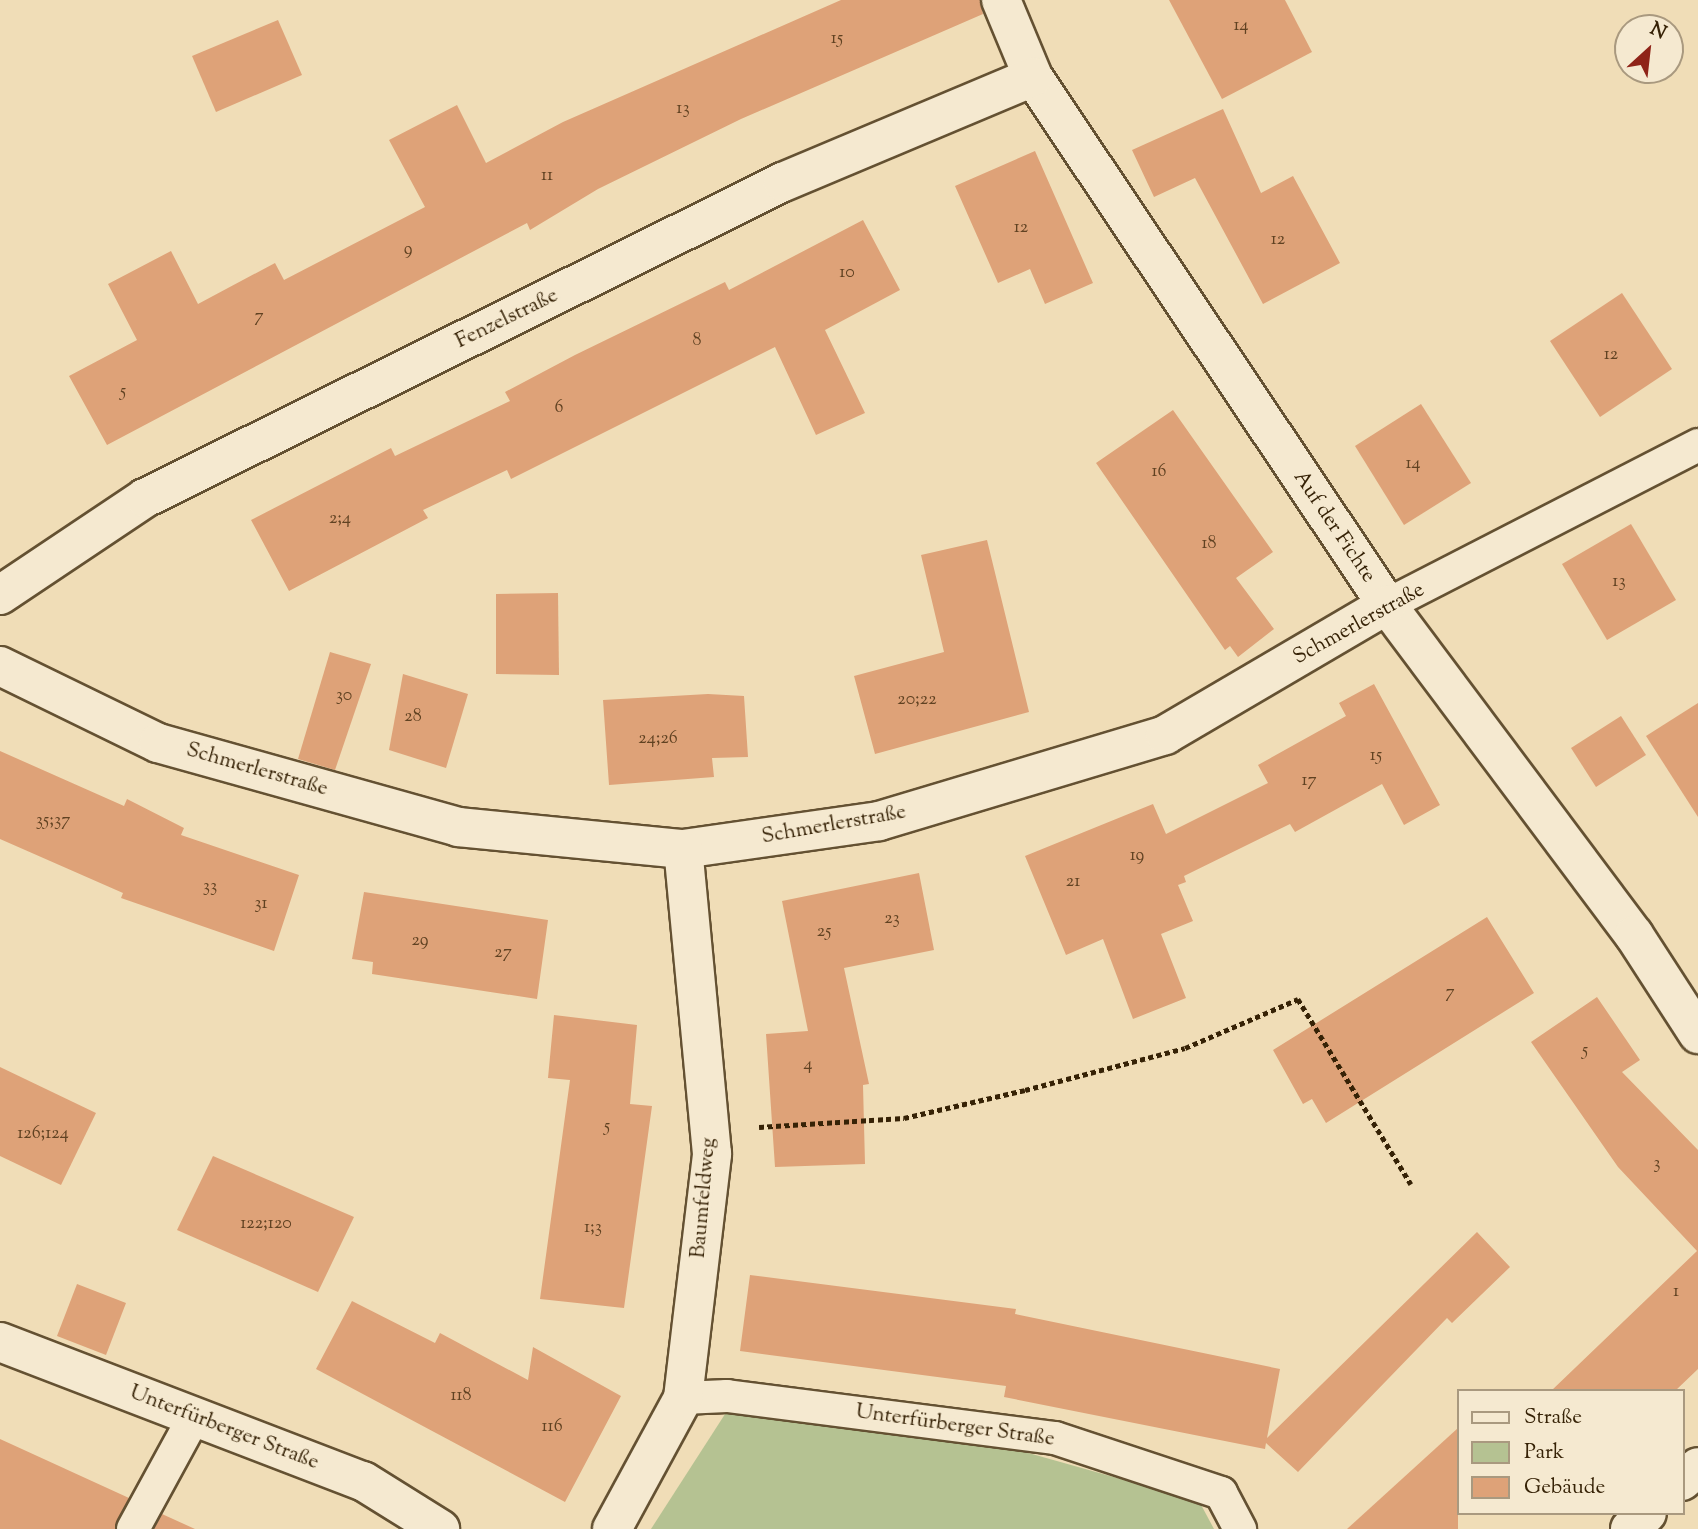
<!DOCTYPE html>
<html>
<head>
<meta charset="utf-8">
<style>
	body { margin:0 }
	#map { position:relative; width:1698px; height:1529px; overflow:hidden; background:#f0ddb7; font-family:"Sorts Mill Goudy",serif }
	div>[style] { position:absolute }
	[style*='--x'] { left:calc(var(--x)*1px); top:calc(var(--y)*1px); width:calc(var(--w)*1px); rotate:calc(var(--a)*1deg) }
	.green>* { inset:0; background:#b5c292 }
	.building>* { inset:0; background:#dea278 }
	.path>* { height:4.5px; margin-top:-2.25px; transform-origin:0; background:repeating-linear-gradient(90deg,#362206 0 5px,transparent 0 8.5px) }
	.roads { filter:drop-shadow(2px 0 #645132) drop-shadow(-2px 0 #645132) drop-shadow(0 2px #645132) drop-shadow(0 -2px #645132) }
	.service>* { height:32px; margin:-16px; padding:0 16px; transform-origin:16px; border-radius:16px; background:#f5e9d0 }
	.minor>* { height:38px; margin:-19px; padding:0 19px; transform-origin:19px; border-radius:19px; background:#f5e9d0 }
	span { translate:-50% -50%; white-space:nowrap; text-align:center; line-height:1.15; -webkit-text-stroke:5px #f5e9d0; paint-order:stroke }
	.number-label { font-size:18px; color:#604222 }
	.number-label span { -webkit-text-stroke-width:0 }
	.street-label { font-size:21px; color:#362206 }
	.legend { position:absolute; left:1457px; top:1389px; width:228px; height:126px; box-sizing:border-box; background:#f5e9d0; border:2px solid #a9997f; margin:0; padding:9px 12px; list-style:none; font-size:21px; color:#362206 }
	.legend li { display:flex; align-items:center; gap:14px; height:35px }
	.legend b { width:35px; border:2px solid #a9997f }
	.north { position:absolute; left:1614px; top:14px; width:70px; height:70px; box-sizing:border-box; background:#f5e9d0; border:2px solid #a9997f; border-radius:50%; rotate:27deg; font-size:19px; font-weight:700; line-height:28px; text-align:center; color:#362206 }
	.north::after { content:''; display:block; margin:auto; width:24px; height:32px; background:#8f2418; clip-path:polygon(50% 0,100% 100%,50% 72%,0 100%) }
</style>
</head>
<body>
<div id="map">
	<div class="green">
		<div style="clip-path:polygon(727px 1411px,1011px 1448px,1199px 1501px,1214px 1529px,651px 1529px)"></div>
	</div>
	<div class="building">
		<div style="clip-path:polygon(841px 0,980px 0,983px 14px,741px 119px,598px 189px,530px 230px,527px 223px,107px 445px,69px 376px,137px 340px,108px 284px,171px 251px,198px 304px,275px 263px,284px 280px,425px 207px,389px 140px,457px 105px,486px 163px,563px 122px)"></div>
		<div style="clip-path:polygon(1169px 0,1285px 0,1312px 52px,1222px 99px)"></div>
		<div style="clip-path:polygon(278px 20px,302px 75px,216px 112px,192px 56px)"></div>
		<div style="clip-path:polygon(1223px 109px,1261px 193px,1293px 176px,1340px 263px,1263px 304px,1195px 178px,1154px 197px,1132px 150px)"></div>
		<div style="clip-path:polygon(1035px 151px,1093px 283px,1045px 304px,1030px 269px,998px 283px,955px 186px)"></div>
		<div style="clip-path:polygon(863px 220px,900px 290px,825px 330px,865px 413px,816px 435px,775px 347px,511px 479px,507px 470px,423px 510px,428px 518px,289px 591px,251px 520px,391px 448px,395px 456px,510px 401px,505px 392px,575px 355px,725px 282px,729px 290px)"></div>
		<div style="clip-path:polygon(1622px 293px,1672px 369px,1600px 417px,1550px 341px)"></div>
		<div style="clip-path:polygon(1421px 404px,1471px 483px,1404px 525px,1355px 446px)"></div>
		<div style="clip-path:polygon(1173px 410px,1273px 552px,1236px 578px,1274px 629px,1238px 657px,1230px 646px,1225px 650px,1096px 463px)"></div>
		<div style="clip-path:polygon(1631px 524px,1676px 600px,1607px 640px,1562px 564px)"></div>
		<div style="clip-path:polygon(987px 540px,1029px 712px,875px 754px,854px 676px,944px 652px,921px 555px)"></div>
		<div style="clip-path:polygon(558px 593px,559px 675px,496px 674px,496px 594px)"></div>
		<div style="clip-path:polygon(330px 652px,371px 664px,335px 770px,298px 759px)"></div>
		<div style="clip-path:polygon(403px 674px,468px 694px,446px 768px,389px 750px)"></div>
		<div style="clip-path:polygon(1374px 684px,1440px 805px,1404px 825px,1382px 784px,1295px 832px,1290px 824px,1184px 876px,1186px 882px,1178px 885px,1193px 921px,1161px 934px,1186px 998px,1133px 1019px,1103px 939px,1066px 955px,1025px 856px,1153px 804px,1166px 834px,1268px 783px,1258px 765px,1346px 716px,1339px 703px)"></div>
		<div style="clip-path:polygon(708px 694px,744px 696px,748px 757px,712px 758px,714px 777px,609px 785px,603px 700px)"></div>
		<div style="clip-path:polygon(1698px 703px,1698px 817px,1646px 736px)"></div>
		<div style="clip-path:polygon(1621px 716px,1646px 755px,1596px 787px,1571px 748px)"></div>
		<div style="clip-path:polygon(0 751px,124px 806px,127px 799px,184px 828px,181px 835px,299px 875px,274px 951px,121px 898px,123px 893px,0 839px)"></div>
		<div style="clip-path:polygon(919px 873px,934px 950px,844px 968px,869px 1084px,863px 1085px,865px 1164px,775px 1167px,766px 1034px,808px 1031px,782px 901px)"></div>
		<div style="clip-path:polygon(364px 892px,548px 920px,537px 999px,372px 974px,373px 962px,352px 959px)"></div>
		<div style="clip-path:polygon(1487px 917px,1534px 993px,1326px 1123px,1312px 1099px,1303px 1104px,1273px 1050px)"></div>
		<div style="clip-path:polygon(1597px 997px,1640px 1060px,1622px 1072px,1698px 1150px,1698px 1369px,1675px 1391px,1551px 1391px,1697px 1251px,1618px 1167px,1531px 1042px)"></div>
		<div style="clip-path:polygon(554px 1015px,637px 1025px,630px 1104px,652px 1106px,624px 1308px,540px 1299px,570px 1080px,548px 1078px)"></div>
		<div style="clip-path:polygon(0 1067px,96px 1113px,61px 1185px,0 1156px)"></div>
		<div style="clip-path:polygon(213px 1156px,354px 1217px,318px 1292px,177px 1230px)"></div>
		<div style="clip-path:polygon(1477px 1232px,1510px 1267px,1452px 1323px,1447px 1318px,1298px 1472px,1266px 1443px,1265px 1449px,1004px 1397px,1006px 1386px,740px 1351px,750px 1275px,1016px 1309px,1015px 1314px,1280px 1369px,1267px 1438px)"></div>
		<div style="clip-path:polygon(77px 1284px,126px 1303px,106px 1355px,57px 1336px)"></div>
		<div style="clip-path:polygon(352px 1301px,435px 1343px,440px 1333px,528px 1380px,533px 1347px,621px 1396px,565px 1502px,316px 1369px)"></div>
		<div style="clip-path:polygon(1458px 1428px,1458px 1529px,1347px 1529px)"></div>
		<div style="clip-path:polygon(0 1439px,129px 1498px,115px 1529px,0 1529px)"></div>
		<div style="clip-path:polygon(162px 1514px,195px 1529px,154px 1529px)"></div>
	</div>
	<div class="path">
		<div style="--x:759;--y:1127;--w:145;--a:-3.6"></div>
		<div style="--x:904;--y:1118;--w:124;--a:-13"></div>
		<div style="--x:1025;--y:1090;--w:165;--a:-14.7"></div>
		<div style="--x:1185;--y:1048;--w:123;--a:-23.4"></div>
		<div style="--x:1298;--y:999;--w:217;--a:58.6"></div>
	</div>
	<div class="roads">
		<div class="service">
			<div style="--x:1387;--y:605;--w:350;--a:-27.2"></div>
			<div style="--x:683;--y:1398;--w:44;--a:-2.6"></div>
			<div style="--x:727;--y:1396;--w:331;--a:7.3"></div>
			<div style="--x:1055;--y:1438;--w:175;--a:18.3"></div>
			<div style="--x:1221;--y:1493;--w:41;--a:62.2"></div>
			<div style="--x:133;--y:1529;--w:128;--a:-61.4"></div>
		</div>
		<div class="minor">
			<div style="--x:1001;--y:0;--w:83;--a:67.4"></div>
			<div style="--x:1033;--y:77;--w:636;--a:56.16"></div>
			<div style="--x:1387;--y:605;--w:412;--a:53.2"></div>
			<div style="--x:1634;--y:935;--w:118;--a:57.1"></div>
			<div style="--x:0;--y:595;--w:174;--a:-33.8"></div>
			<div style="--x:145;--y:498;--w:712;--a:-26.35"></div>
			<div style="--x:783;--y:182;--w:271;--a:-22.8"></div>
			<div style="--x:0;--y:666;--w:176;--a:26"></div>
			<div style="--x:158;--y:743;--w:312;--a:15.6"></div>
			<div style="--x:458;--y:827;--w:226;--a:5.6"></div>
			<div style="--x:683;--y:849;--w:198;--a:-8.1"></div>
			<div style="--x:879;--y:821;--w:299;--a:-16.7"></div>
			<div style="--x:1165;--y:735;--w:257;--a:-30.4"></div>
			<div style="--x:0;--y:1342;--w:389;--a:21"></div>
			<div style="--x:363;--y:1481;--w:91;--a:31.9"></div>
			<div style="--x:1682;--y:1481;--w:21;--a:-41"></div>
			<div style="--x:612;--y:1529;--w:149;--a:-61.5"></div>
			<div style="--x:683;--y:1398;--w:246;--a:-83.2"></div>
			<div style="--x:712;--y:1154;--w:306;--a:-95.4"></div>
			<div style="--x:1630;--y:1529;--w:23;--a:-43"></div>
		</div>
	</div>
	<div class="number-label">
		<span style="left:1241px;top:26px">14</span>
		<span style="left:837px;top:39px">15</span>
		<span style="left:683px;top:109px">13</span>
		<span style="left:547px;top:176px">11</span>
		<span style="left:1021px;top:228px">12</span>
		<span style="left:1278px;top:240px">12</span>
		<span style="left:408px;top:250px">9</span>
		<span style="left:847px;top:273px">10</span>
		<span style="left:259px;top:317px">7</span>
		<span style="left:697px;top:341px">8</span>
		<span style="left:1611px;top:355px">12</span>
		<span style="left:123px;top:392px">5</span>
		<span style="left:559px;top:408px">6</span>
		<span style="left:1413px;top:464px">14</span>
		<span style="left:1159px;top:472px">16</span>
		<span style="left:340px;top:519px">2;4</span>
		<span style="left:1209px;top:544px">18</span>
		<span style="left:1619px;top:582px">13</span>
		<span style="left:344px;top:696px">30</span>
		<span style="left:917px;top:700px">20;22</span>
		<span style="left:413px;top:717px">28</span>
		<span style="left:658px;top:739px">24;26</span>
		<span style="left:1376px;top:756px">15</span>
		<span style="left:1309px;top:781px">17</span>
		<span style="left:53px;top:821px">35;37</span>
		<span style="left:1137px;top:856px">19</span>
		<span style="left:1073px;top:882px">21</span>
		<span style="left:210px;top:887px">33</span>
		<span style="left:261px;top:904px">31</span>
		<span style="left:892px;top:919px">23</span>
		<span style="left:824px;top:932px">25</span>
		<span style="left:420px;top:941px">29</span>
		<span style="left:503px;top:953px">27</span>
		<span style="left:1450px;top:993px">7</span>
		<span style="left:1585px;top:1051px">5</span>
		<span style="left:808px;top:1065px">4</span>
		<span style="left:607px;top:1127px">5</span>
		<span style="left:43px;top:1134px">126;124</span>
		<span style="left:1657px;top:1164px">3</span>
		<span style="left:266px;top:1224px">122;120</span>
		<span style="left:593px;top:1228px">1;3</span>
		<span style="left:1676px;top:1292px">1</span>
		<span style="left:461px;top:1396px">118</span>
		<span style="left:552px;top:1427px">116</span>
	</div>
	<div class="street-label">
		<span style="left:507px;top:319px;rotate:-26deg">Fenzelstraße</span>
		<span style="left:1334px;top:527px;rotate:56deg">Auf der Fichte</span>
		<span style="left:1359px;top:624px;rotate:-29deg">Schmerlerstraße</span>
		<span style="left:257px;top:770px;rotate:16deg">Schmerlerstraße</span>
		<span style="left:834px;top:825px;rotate:-10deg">Schmerlerstraße</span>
		<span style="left:704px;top:1198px;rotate:-85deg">Baumfeldweg</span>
		<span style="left:955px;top:1426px;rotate:8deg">Unterfürberger Straße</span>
		<span style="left:224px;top:1428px;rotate:21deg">Unterfürberger Straße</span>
	</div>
	<ul class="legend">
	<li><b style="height:9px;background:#f5e9d0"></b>Straße</li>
	<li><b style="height:19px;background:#b5c292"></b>Park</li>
	<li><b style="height:19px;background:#dea278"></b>Gebäude</li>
	</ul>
	<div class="north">N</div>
</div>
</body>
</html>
